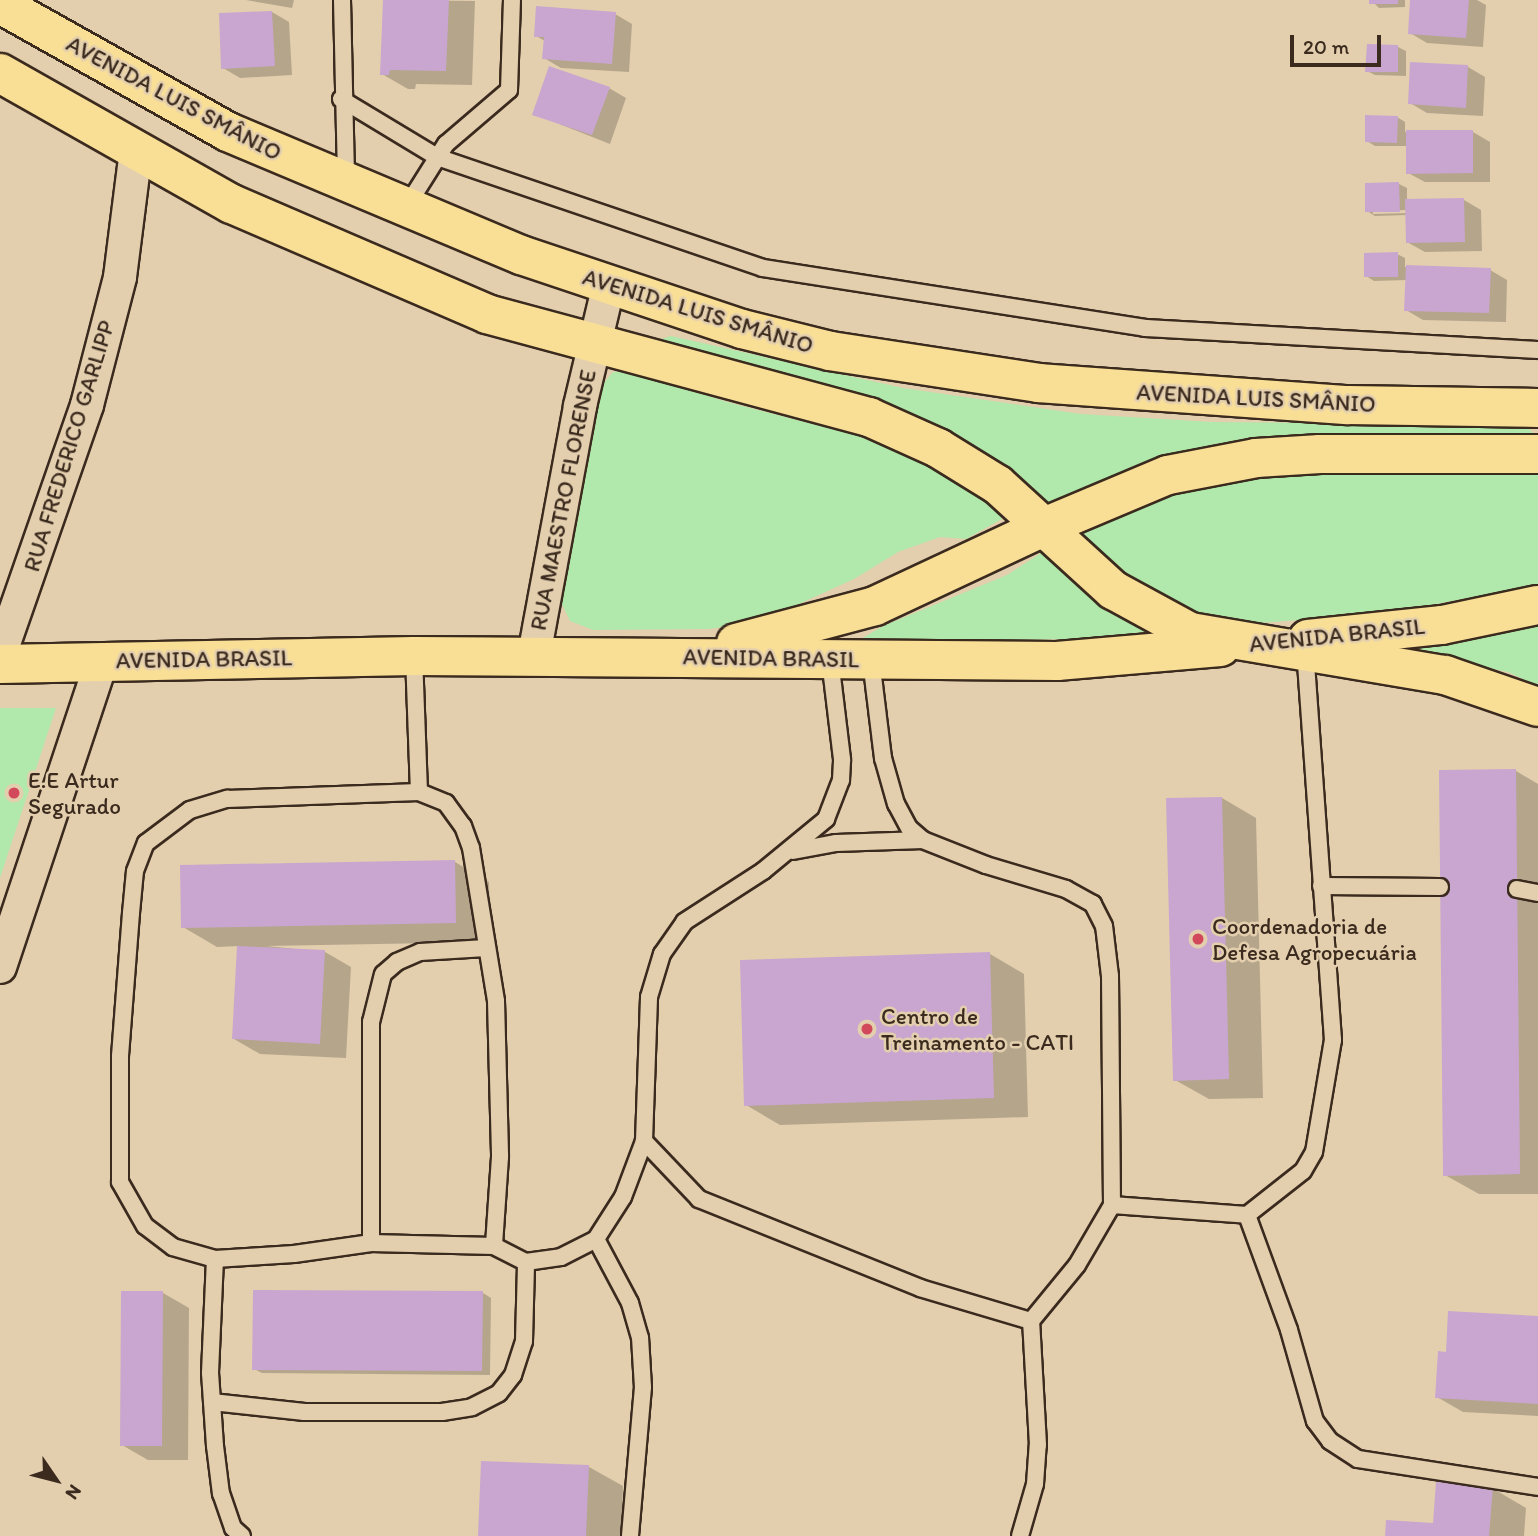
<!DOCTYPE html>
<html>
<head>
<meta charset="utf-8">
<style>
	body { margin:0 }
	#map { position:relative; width:1538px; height:1536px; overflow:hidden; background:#e3cfae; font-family:Itim,sans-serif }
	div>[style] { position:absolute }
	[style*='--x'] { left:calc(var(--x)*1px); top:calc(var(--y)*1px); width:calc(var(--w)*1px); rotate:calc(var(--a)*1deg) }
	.green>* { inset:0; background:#b1e8ab }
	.shadow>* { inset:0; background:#0003 }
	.building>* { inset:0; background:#c9a6cf }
	.roads { filter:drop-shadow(2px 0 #3b2a1e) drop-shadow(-2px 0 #3b2a1e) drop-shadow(0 2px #3b2a1e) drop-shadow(0 -2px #3b2a1e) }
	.service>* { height:16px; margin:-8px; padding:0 8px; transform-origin:8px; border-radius:8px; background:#e3cfae }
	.minor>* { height:32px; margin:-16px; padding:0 16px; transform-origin:16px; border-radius:16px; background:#e3cfae }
	.primary>* { height:38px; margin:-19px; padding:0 19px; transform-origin:19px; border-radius:19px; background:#f9df96 }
	.dots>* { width:19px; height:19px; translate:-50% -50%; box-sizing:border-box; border:4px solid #e3cfae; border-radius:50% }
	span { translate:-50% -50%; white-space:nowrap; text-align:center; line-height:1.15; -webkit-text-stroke:5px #e3cfae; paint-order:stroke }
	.street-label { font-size:23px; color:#3b2a1e }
	.poi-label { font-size:23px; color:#3b2a1e }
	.left { translate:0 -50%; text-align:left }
	.north { position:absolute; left:21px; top:1445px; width:70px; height:70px; -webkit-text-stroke:5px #e3cfae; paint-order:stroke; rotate:125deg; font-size:19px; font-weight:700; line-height:28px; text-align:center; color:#3b2a1e }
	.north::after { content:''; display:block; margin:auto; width:24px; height:32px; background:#3b2a1e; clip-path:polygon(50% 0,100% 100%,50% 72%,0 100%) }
	.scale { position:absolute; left:1290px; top:35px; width:91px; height:32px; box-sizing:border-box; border:4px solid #3b2a1e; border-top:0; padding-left:9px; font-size:21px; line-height:24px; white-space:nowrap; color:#3b2a1e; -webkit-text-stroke:5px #e3cfae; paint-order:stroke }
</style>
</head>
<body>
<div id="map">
	<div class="green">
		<div style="clip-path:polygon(671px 336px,903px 388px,1081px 414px,1212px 422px,1524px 425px,1537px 436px,1197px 452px,1046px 504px,945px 429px,897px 408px,670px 354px,658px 347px,662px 339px)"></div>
		<div style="clip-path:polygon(632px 371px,727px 402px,914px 450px,999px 505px,1002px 519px,966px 539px,940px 537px,898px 552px,854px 579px,759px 622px,709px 629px,593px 630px,570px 621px,561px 602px,603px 384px,613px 372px)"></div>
		<div style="clip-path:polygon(1538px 464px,1538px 585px,1388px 613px,1259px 623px,1202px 617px,1148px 596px,1068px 531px,1103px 515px,1249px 470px)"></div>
		<div style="clip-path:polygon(1044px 551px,1104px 610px,1152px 632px,1073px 639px,856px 642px,883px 626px,1007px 575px)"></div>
		<div style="clip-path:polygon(1538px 626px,1538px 686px,1508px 672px,1405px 651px)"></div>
		<div style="clip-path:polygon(0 708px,56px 708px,0 878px)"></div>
	</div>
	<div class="shadow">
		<div style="clip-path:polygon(246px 0,294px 0,292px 8px)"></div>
		<div style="clip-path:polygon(385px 0,475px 1px,472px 85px,416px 84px,415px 89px,408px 89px,382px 74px)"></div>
		<div style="clip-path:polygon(1371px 0,1405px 0,1405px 7px,1379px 8px)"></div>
		<div style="clip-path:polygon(1412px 0,1477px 0,1486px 5px,1483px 47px,1427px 43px,1410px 33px)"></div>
		<div style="clip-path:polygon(272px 12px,289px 22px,292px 75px,240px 78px,223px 68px)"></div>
		<div style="clip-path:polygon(615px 14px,632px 24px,629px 72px,561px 68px,544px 58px,545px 41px,536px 36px)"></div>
		<div style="clip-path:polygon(1398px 47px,1406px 51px,1406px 76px,1375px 75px,1367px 71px)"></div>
		<div style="clip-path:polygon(1468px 67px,1485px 77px,1483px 116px,1427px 113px,1410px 103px)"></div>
		<div style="clip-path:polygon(609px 88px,626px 98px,610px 144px,534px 114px)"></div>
		<div style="clip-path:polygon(1397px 117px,1405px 122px,1405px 132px,1473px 132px,1490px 142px,1490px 182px,1425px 182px,1408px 173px,1408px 146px,1375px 146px,1367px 141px)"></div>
		<div style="clip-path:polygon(evenodd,1399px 184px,1407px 188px,1407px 201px,1464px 200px,1481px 210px,1482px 251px,1425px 252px,1407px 242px,1407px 215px,1375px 216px,1367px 211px,1399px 184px,1409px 210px,1409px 213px,1373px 214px,1373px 211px,1409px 210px)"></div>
		<div style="clip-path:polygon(1397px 254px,1405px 258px,1405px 267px,1490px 270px,1507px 280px,1506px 322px,1423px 320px,1406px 310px,1407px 280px,1374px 281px,1366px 276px)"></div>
		<div style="clip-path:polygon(1516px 771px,1538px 784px,1538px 1194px,1479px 1194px,1445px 1175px)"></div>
		<div style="clip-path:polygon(1222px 798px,1256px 818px,1263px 1098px,1209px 1099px,1175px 1080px)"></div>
		<div style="clip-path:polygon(455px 862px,489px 882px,490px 942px,267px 946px,325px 952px,351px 967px,346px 1058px,260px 1054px,234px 1039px,239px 946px,217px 947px,183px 927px)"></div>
		<div style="clip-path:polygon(990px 954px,1024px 974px,1028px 1117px,780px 1125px,746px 1105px)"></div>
		<div style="clip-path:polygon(163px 1293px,189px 1308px,188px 1460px,148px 1460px,122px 1445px)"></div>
		<div style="clip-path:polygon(483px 1293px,491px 1298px,490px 1375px,262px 1373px,254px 1369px)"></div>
		<div style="clip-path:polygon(1538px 1317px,1538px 1416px,1463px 1412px,1437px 1397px,1447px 1354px)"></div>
		<div style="clip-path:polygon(589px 1467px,623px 1486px,621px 1536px,480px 1536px)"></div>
		<div style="clip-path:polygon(1492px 1488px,1526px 1508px,1524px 1536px,1386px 1536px,1435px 1525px)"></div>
	</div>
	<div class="building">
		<div style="clip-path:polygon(383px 0,449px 0,446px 71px,390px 70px,389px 75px,380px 75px)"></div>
		<div style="clip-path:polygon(1369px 0,1398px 0,1398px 4px,1369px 4px)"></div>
		<div style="clip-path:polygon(1410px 0,1469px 0,1466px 38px,1408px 34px)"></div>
		<div style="clip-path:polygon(536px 6px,616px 12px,612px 64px,542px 59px,544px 37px,534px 37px)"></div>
		<div style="clip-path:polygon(272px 11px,275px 66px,221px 69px,219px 13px)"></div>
		<div style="clip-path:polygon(1367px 44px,1398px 45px,1398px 72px,1365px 72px)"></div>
		<div style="clip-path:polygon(1410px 62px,1468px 65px,1466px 108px,1408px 104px)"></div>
		<div style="clip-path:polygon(549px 66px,610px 87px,592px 135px,532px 115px)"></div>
		<div style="clip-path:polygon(1365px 115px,1398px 116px,1397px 143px,1365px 142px)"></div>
		<div style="clip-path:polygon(1406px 130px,1473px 130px,1473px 173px,1406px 174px)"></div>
		<div style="clip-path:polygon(1399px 182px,1400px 212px,1365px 212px,1365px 183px)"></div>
		<div style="clip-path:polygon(1464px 198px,1465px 242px,1406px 243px,1405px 199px)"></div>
		<div style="clip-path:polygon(1398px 252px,1398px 277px,1364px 277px,1364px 253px)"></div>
		<div style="clip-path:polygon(1406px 265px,1491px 268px,1489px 313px,1404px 311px)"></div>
		<div style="clip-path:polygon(1516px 769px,1520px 1174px,1443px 1176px,1439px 770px)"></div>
		<div style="clip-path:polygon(1222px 797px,1229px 1079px,1173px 1081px,1166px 798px)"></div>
		<div style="clip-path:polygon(455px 860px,456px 923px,181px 928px,180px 865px)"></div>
		<div style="clip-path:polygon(237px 946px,325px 950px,320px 1044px,232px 1039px)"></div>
		<div style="clip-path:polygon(990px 952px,994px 1098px,744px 1106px,740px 960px)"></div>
		<div style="clip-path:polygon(253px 1290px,483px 1291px,482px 1371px,252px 1370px)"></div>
		<div style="clip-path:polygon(121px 1291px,163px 1291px,162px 1446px,120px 1446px)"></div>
		<div style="clip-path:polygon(1448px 1311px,1538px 1316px,1538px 1404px,1435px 1398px,1438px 1351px,1446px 1352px)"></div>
		<div style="clip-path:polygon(481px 1461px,589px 1465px,586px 1536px,478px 1536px)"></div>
		<div style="clip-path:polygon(1436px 1482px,1493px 1486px,1489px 1536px,1385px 1536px,1386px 1520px,1433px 1523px)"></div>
	</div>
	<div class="roads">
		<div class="service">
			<div style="--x:342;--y:0;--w:181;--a:88.7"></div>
			<div style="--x:341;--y:99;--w:112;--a:31.1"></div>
			<div style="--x:437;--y:157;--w:344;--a:18.8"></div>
			<div style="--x:763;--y:268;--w:387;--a:8.9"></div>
			<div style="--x:1145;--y:328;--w:394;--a:3.2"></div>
			<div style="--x:405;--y:209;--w:77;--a:-57.8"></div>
			<div style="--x:446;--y:144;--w:83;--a:-40.6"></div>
			<div style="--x:509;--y:90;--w:90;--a:-88.1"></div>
			<div style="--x:414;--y:656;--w:136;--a:87.9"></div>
			<div style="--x:793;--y:851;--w:44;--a:-10.5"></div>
			<div style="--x:836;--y:843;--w:87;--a:-2"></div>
			<div style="--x:1321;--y:886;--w:119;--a:0.5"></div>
			<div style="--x:1517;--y:889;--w:21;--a:11"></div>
			<div style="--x:486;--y:948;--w:66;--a:176.5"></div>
			<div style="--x:420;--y:952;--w:25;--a:157"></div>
			<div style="--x:397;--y:962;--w:18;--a:139"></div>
			<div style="--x:383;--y:974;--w:49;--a:104"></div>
			<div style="--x:371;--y:1022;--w:221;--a:90"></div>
			<div style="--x:371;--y:1243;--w:123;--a:1.4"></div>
			<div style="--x:644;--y:1141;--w:80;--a:46.5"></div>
			<div style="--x:699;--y:1199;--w:238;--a:21.9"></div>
			<div style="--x:920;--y:1288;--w:116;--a:16.6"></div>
			<div style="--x:1031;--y:1321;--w:72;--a:-50.6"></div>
			<div style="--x:1077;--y:1265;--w:69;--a:-59.7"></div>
			<div style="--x:1112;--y:1205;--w:229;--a:-90.5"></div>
			<div style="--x:1110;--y:976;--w:50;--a:-96.8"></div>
			<div style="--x:1104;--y:926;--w:25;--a:-117"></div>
			<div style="--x:1093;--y:904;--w:31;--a:-151"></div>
			<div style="--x:1066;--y:889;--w:84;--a:-163.3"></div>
			<div style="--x:986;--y:865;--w:68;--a:-158.4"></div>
			<div style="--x:923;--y:840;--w:18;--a:-139"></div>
			<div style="--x:909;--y:828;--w:27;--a:-118"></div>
			<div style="--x:896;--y:804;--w:48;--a:-105.8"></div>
			<div style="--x:883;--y:758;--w:99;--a:-97"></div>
			<div style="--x:1112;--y:1205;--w:135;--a:4.2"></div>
			<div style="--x:1247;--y:1215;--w:71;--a:-38.2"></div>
			<div style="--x:1303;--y:1171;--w:22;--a:-60"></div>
			<div style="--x:1314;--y:1152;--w:114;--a:-80.4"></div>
			<div style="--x:1333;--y:1040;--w:390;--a:-94.1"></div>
			<div style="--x:1247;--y:1215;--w:122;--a:69.9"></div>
			<div style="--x:1289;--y:1330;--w:95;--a:74.1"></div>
			<div style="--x:1315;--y:1421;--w:25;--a:53"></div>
			<div style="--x:1330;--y:1441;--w:33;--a:33"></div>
			<div style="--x:1358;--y:1459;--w:182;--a:8.8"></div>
			<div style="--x:596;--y:1239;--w:72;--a:62"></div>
			<div style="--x:630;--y:1303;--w:35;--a:74"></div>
			<div style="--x:640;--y:1337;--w:50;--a:86.6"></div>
			<div style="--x:643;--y:1387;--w:150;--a:95"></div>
			<div style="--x:215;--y:1259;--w:79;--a:-3.6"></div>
			<div style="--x:294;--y:1254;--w:78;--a:-8.1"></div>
			<div style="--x:212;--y:1402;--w:93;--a:6.2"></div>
			<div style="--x:304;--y:1412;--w:138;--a:0"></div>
			<div style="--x:442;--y:1412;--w:30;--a:-9"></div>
			<div style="--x:472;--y:1407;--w:30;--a:-27"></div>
			<div style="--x:499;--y:1393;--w:23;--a:-52"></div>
			<div style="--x:513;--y:1375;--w:36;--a:-72"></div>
			<div style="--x:524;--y:1341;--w:79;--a:-88.5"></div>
			<div style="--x:242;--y:1536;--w:12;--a:-138"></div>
			<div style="--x:233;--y:1528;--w:36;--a:-109"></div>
			<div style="--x:221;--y:1494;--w:48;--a:-97.1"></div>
			<div style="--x:215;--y:1446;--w:73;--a:-93.9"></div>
			<div style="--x:210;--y:1373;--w:114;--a:-87.5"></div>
			<div style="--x:215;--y:1259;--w:44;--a:-164.1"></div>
			<div style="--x:173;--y:1247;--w:35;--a:-143"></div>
			<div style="--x:145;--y:1226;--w:51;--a:-119.6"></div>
			<div style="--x:120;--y:1182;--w:126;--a:-90"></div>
			<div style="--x:120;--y:1056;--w:143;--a:-85.6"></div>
			<div style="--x:131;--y:913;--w:42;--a:-84.6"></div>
			<div style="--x:135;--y:871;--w:30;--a:-69"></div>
			<div style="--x:146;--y:843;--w:55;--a:-36.9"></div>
			<div style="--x:190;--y:810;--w:39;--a:-17"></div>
			<div style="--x:227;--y:799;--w:192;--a:-2.1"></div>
			<div style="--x:419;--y:792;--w:29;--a:22"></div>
			<div style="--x:446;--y:803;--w:29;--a:54"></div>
			<div style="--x:463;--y:826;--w:23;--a:70"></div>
			<div style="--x:471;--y:848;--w:155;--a:80.7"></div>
			<div style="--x:496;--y:1001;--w:156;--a:88.5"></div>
			<div style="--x:500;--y:1157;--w:89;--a:93.9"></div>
			<div style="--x:494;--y:1246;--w:36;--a:27"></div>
			<div style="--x:526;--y:1262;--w:35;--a:-8"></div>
			<div style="--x:561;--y:1257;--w:39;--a:-27"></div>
			<div style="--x:596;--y:1239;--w:50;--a:-57.3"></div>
			<div style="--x:623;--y:1197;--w:60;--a:-69.4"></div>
			<div style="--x:644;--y:1141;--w:144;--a:-88"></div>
			<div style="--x:649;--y:997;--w:45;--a:-73.2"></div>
			<div style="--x:662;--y:954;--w:39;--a:-55"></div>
			<div style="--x:684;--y:922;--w:94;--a:-32.8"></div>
			<div style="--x:763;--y:871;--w:82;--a:-39.5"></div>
			<div style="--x:826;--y:819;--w:42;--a:-69"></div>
			<div style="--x:841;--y:780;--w:21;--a:-87"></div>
			<div style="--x:842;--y:759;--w:100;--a:-96.9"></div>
			<div style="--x:1020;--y:1536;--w:54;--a:-73.9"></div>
			<div style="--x:1035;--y:1484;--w:39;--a:-86"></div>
			<div style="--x:1038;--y:1445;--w:124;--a:-93.2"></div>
		</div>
		<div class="minor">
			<div style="--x:0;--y:655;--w:265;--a:-70.8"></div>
			<div style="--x:87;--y:405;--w:132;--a:-75.5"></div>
			<div style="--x:120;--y:277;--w:128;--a:-82.8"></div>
			<div style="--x:534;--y:655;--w:253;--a:-79.5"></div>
			<div style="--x:580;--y:406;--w:125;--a:-76.6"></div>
			<div style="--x:0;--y:967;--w:324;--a:-71.6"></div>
		</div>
		<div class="primary">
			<div style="--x:0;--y:4;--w:261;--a:29.3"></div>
			<div style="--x:228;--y:132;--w:318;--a:22.8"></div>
			<div style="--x:521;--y:255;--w:233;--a:18.5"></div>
			<div style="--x:742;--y:329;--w:91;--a:14"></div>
			<div style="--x:830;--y:351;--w:210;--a:8.7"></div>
			<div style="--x:1038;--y:383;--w:311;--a:4.1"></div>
			<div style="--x:1348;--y:405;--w:190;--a:0.9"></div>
			<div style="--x:0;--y:73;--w:266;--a:29.5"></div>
			<div style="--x:232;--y:204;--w:278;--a:23.3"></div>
			<div style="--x:487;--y:314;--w:396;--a:15.1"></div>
			<div style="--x:869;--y:417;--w:76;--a:24.2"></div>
			<div style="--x:938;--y:448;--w:70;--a:31.7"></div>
			<div style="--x:998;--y:485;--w:156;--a:42.4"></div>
			<div style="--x:1113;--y:590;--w:88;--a:28.6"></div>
			<div style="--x:1190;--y:632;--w:259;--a:9.6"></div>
			<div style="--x:1445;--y:675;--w:98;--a:19"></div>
			<div style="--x:1308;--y:639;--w:135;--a:-6"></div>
			<div style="--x:1442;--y:625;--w:98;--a:-11.8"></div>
			<div style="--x:736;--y:643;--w:144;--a:-14.9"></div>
			<div style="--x:875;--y:606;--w:187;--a:-25.1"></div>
			<div style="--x:1044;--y:527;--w:134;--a:-22.8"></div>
			<div style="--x:1168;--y:475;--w:90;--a:-10.9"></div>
			<div style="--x:1256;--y:458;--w:64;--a:-3.6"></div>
			<div style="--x:1320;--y:454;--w:218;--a:0"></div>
			<div style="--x:0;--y:664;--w:414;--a:-1.1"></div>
			<div style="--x:414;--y:656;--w:643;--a:0.45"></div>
			<div style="--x:1057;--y:661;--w:164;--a:-4.9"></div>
		</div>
	</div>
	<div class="dots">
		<div style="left:14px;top:793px;background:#d1495b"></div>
		<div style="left:1198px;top:939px;background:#d1495b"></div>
		<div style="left:867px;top:1029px;background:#d1495b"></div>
	</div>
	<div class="street-label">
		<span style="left:174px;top:98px;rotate:28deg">AVENIDA LUIS SMÂNIO</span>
		<span style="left:698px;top:311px;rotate:17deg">AVENIDA LUIS SMÂNIO</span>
		<span style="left:1256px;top:398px;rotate:3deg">AVENIDA LUIS SMÂNIO</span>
		<span style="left:69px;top:446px;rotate:-73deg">RUA FREDERICO GARLIPP</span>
		<span style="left:563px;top:500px;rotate:-79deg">RUA MAESTRO FLORENSE</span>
		<span style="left:1337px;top:635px;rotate:-6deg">AVENIDA BRASIL</span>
		<span style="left:771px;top:658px;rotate:1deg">AVENIDA BRASIL</span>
		<span style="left:204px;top:659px;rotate:-1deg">AVENIDA BRASIL</span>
	</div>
	<div class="poi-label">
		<span class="left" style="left:28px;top:793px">E.E Artur<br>Segurado</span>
		<span class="left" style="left:1212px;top:939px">Coordenadoria de<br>Defesa Agropecuária</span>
		<span class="left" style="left:881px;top:1029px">Centro de<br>Treinamento - CATI</span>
	</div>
	<div class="north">N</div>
	<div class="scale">20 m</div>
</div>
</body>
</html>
